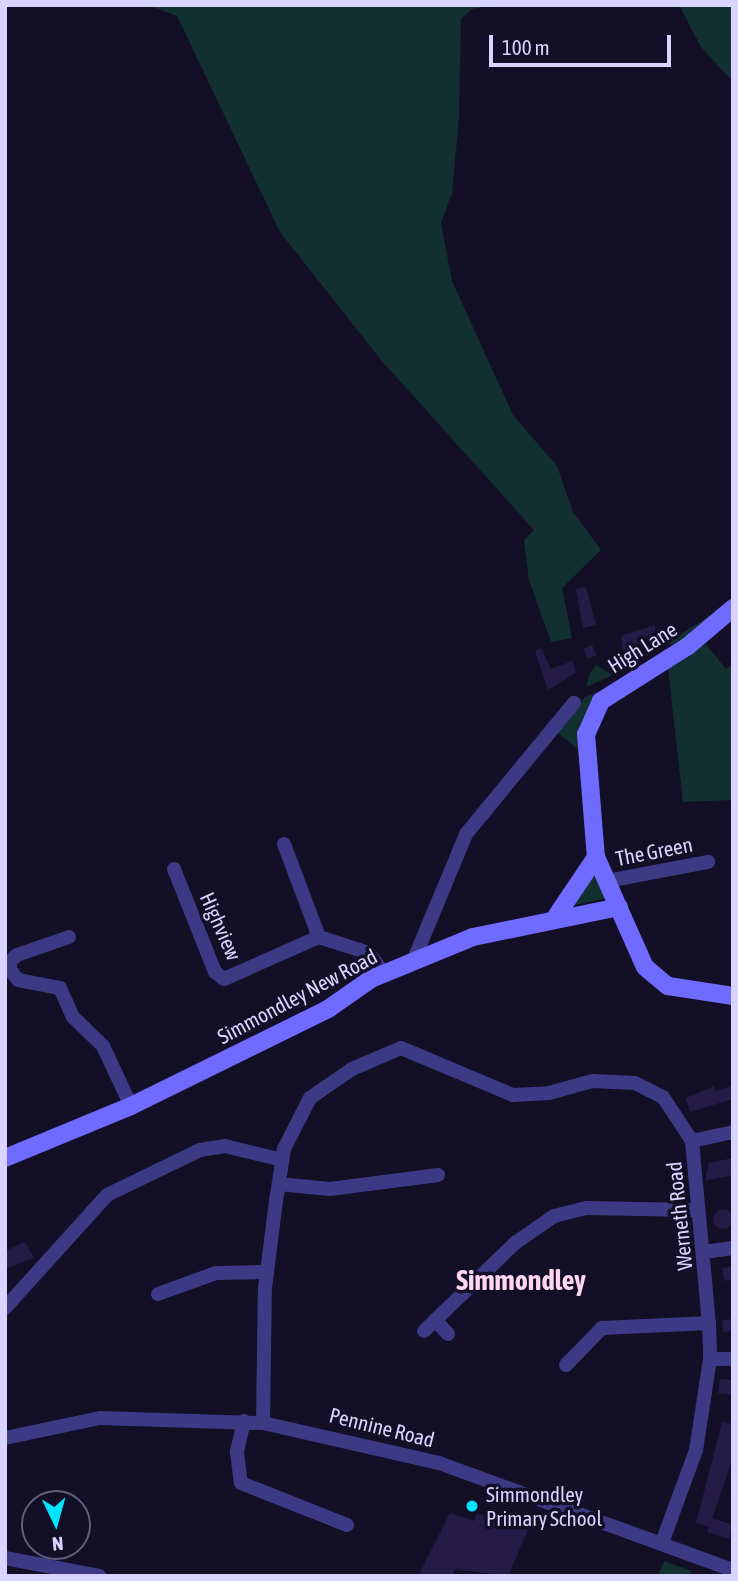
<!DOCTYPE html>
<html>
<head>
<meta charset="utf-8">
<style>
	body { margin:0 }
	#map { position:relative; width:738px; height:1581px; overflow:hidden; background:#130f26; font-family:"Asap Condensed",sans-serif }
	div>[style] { position:absolute }
	[style*='--x'] { left:calc(var(--x)*1px); top:calc(var(--y)*1px); width:calc(var(--w)*1px); rotate:calc(var(--a)*1deg) }
	.green>* { inset:0; background:#12302f }
	.building>* { inset:0; background:#241b47 }
	.round { border-radius:50% }
	.street>* { height:14px; margin:-7px; padding:0 7px; transform-origin:7px; border-radius:7px; background:#3d3a85 }
	.secondary>* { height:18px; margin:-9px; padding:0 9px; transform-origin:9px; border-radius:9px; background:#6f6bff }
	.dots>* { width:19px; height:19px; translate:-50% -50%; box-sizing:border-box; border:4px solid #130f26; border-radius:50% }
	span { translate:-50% -50%; white-space:nowrap; text-align:center; line-height:1.15; -webkit-text-stroke:7px #130f26; paint-order:stroke }
	.street-label { font-size:21px; color:#d9d4ff }
	.poi-label { font-size:21px; color:#d9d4ff }
	.left { translate:0 -50%; text-align:left }
	.district-label { font-size:28px; color:#ffd6f0; font-weight:700 }
	.frame { position:absolute; inset:0; border:7px solid #d9d4ff; pointer-events:none }
	.north { position:absolute; left:21px; top:1490px; width:70px; height:70px; box-sizing:border-box; background:#130f26; border:2px solid #625e7d; border-radius:50%; rotate:175deg; font-size:19px; font-weight:700; line-height:28px; text-align:center; color:#d9d4ff }
	.north::after { content:''; display:block; margin:auto; width:24px; height:32px; background:#00e5ff; clip-path:polygon(50% 0,100% 100%,50% 72%,0 100%) }
	.scale { position:absolute; left:489px; top:35px; width:182px; height:32px; box-sizing:border-box; border:4px solid #d9d4ff; border-top:0; padding-left:9px; font-size:21px; line-height:24px; white-space:nowrap; color:#d9d4ff; -webkit-text-stroke:5px #130f26; paint-order:stroke }
</style>
</head>
<body>
<div id="map">
	<div class="green">
		<div style="clip-path:polygon(147px 5px,495px 5px,472px 9px,461px 19px,459px 118px,452px 193px,441px 223px,452px 281px,513px 415px,557px 466px,573px 512px,601px 550px,562px 588px,572px 638px,551px 642px,529px 580px,524px 540px,534px 530px,381px 360px,280px 232px,177px 16px)"></div>
		<div style="clip-path:polygon(679px 5px,733px 5px,733px 82px,701px 47px)"></div>
		<div style="clip-path:polygon(711px 615px,714px 619px,677px 646px,664px 642px,665px 626px,676px 637px)"></div>
		<div style="clip-path:polygon(706px 644px,726px 669px,733px 663px,733px 800px,683px 802px,668px 668px)"></div>
		<div style="clip-path:polygon(596px 665px,613px 675px,586px 687px,590px 673px)"></div>
		<div style="clip-path:polygon(606px 690px,582px 753px,558px 733px,585px 697px)"></div>
		<div style="clip-path:polygon(594px 872px,607px 898px,575px 905px,573px 902px)"></div>
		<div style="clip-path:polygon(664px 1561px,692px 1571px,690px 1576px,658px 1576px)"></div>
	</div>
	<div class="building">
		<div style="clip-path:polygon(586px 587px,596px 625px,583px 628px,576px 589px)"></div>
		<div style="clip-path:polygon(655px 625px,657px 652px,623px 655px,621px 636px)"></div>
		<div style="clip-path:polygon(592px 645px,597px 655px,588px 659px,583px 649px)"></div>
		<div style="clip-path:polygon(541px 648px,551px 669px,572px 661px,576px 673px,548px 690px,535px 651px)"></div>
		<div style="clip-path:polygon(714px 1086px,715px 1091px,733px 1086px,733px 1099px,690px 1112px,686px 1098px)"></div>
		<div style="clip-path:polygon(733px 1158px,733px 1175px,705px 1181px,709px 1163px)"></div>
		<div class="round" style="left:713px;top:1209px;width:20px;height:20px"></div>
		<div style="clip-path:polygon(25px 1242px,34px 1258px,5px 1269px,5px 1251px)"></div>
		<div style="clip-path:polygon(733px 1266px,733px 1279px,724px 1281px,722px 1268px)"></div>
		<div style="clip-path:polygon(733px 1319px,733px 1331px,723px 1332px,722px 1320px)"></div>
		<div style="clip-path:polygon(720px 1379px,733px 1380px,733px 1395px,718px 1393px)"></div>
		<div style="clip-path:polygon(722px 1422px,733px 1424px,733px 1458px,709px 1527px,696px 1523px)"></div>
		<div style="clip-path:polygon(450px 1513px,474px 1521px,477px 1513px,528px 1530px,508px 1576px,455px 1569px,452px 1576px,418px 1576px)"></div>
		<div style="clip-path:polygon(712px 1518px,733px 1525px,729px 1539px,707px 1532px)"></div>
	</div>
	<div class="street">
		<div style="--x:284;--y:844;--w:99;--a:69.4"></div>
		<div style="--x:174;--y:869;--w:111;--a:68.3"></div>
		<div style="--x:215;--y:972;--w:11;--a:38"></div>
		<div style="--x:224;--y:979;--w:104;--a:-23.9"></div>
		<div style="--x:319;--y:937;--w:52;--a:17.7"></div>
		<div style="--x:369;--y:953;--w:26;--a:54"></div>
		<div style="--x:607;--y:881;--w:103;--a:-10.7"></div>
		<div style="--x:69;--y:937;--w:55;--a:160.9"></div>
		<div style="--x:17;--y:955;--w:11;--a:139"></div>
		<div style="--x:9;--y:962;--w:9;--a:77"></div>
		<div style="--x:11;--y:971;--w:11;--a:52"></div>
		<div style="--x:18;--y:980;--w:43;--a:10.8"></div>
		<div style="--x:60;--y:988;--w:32;--a:66"></div>
		<div style="--x:73;--y:1017;--w:42;--a:44"></div>
		<div style="--x:103;--y:1046;--w:66;--a:65"></div>
		<div style="--x:412;--y:964;--w:141;--a:-67.4"></div>
		<div style="--x:466;--y:834;--w:170;--a:-50.5"></div>
		<div style="--x:692;--y:1141;--w:42;--a:-12.4"></div>
		<div style="--x:279;--y:1184;--w:51;--a:5.6"></div>
		<div style="--x:330;--y:1189;--w:109;--a:-7.4"></div>
		<div style="--x:704;--y:1252;--w:29;--a:-8"></div>
		<div style="--x:158;--y:1294;--w:62;--a:-19.9"></div>
		<div style="--x:216;--y:1273;--w:51;--a:-1.1"></div>
		<div style="--x:5;--y:1308;--w:152;--a:-47.9"></div>
		<div style="--x:107;--y:1195;--w:103;--a:-25.8"></div>
		<div style="--x:200;--y:1150;--w:25;--a:-9"></div>
		<div style="--x:225;--y:1146;--w:59;--a:13.8"></div>
		<div style="--x:435;--y:1320;--w:19;--a:47"></div>
		<div style="--x:424;--y:1331;--w:127;--a:-44"></div>
		<div style="--x:515;--y:1243;--w:47;--a:-34.7"></div>
		<div style="--x:554;--y:1216;--w:33;--a:-14"></div>
		<div style="--x:586;--y:1208;--w:109;--a:1.1"></div>
		<div style="--x:710;--y:1359;--w:23;--a:0"></div>
		<div style="--x:566;--y:1365;--w:52;--a:-45.8"></div>
		<div style="--x:602;--y:1328;--w:107;--a:-2.7"></div>
		<div style="--x:244;--y:1421;--w:32;--a:103"></div>
		<div style="--x:237;--y:1452;--w:31;--a:83"></div>
		<div style="--x:241;--y:1483;--w:114;--a:21.6"></div>
		<div style="--x:263;--y:1423;--w:135;--a:-89.2"></div>
		<div style="--x:265;--y:1288;--w:88;--a:-82.8"></div>
		<div style="--x:276;--y:1201;--w:53;--a:-81.3"></div>
		<div style="--x:284;--y:1149;--w:57;--a:-63"></div>
		<div style="--x:310;--y:1098;--w:51;--a:-34.6"></div>
		<div style="--x:352;--y:1069;--w:53;--a:-23.2"></div>
		<div style="--x:401;--y:1048;--w:121;--a:22.8"></div>
		<div style="--x:513;--y:1095;--w:36;--a:-3"></div>
		<div style="--x:549;--y:1093;--w:45;--a:-15.6"></div>
		<div style="--x:592;--y:1081;--w:43;--a:2.7"></div>
		<div style="--x:635;--y:1083;--w:31;--a:27"></div>
		<div style="--x:663;--y:1097;--w:53;--a:56.6"></div>
		<div style="--x:692;--y:1141;--w:183;--a:84.7"></div>
		<div style="--x:709;--y:1323;--w:36;--a:88"></div>
		<div style="--x:710;--y:1359;--w:92;--a:98.7"></div>
		<div style="--x:696;--y:1450;--w:99;--a:110.1"></div>
		<div style="--x:5;--y:1438;--w:97;--a:-11.9"></div>
		<div style="--x:100;--y:1418;--w:163;--a:1.8"></div>
		<div style="--x:263;--y:1423;--w:180;--a:12.8"></div>
		<div style="--x:439;--y:1463;--w:313;--a:20"></div>
		<div style="--x:5;--y:1558;--w:96;--a:10.8"></div>
	</div>
	<div class="secondary">
		<div style="--x:733;--y:608;--w:59;--a:139.8"></div>
		<div style="--x:688;--y:646;--w:103;--a:147.7"></div>
		<div style="--x:601;--y:701;--w:36;--a:114"></div>
		<div style="--x:586;--y:734;--w:123;--a:85.4"></div>
		<div style="--x:596;--y:857;--w:120;--a:66"></div>
		<div style="--x:645;--y:967;--w:30;--a:40"></div>
		<div style="--x:668;--y:986;--w:66;--a:8.7"></div>
		<div style="--x:557;--y:915;--w:70;--a:-56.1"></div>
		<div style="--x:5;--y:1158;--w:136;--a:-22.4"></div>
		<div style="--x:131;--y:1106;--w:220;--a:-26.2"></div>
		<div style="--x:328;--y:1009;--w:52;--a:-34.9"></div>
		<div style="--x:371;--y:979;--w:110;--a:-22.4"></div>
		<div style="--x:473;--y:937;--w:149;--a:-11.6"></div>
	</div>
	<div class="dots">
		<div style="left:472px;top:1506px;background:#00e5ff"></div>
	</div>
	<div class="street-label">
		<span style="left:642px;top:647px;rotate:-32deg">High Lane</span>
		<span style="left:654px;top:851px;rotate:-11deg">The Green</span>
		<span style="left:221px;top:926px;rotate:66deg">Highview</span>
		<span style="left:297px;top:996px;rotate:-28deg">Simmondley New Road</span>
		<span style="left:679px;top:1216px;rotate:-96deg">Werneth Road</span>
		<span style="left:382px;top:1427px;rotate:14deg">Pennine Road</span>
	</div>
	<div class="poi-label">
		<span class="left" style="left:486px;top:1506px">Simmondley<br>Primary School</span>
	</div>
	<div class="district-label">
		<span style="left:521px;top:1280px">Simmondley</span>
	</div>
	<div class="frame"></div>
	<div class="north">N</div>
	<div class="scale">100 m</div>
</div>
</body>
</html>
